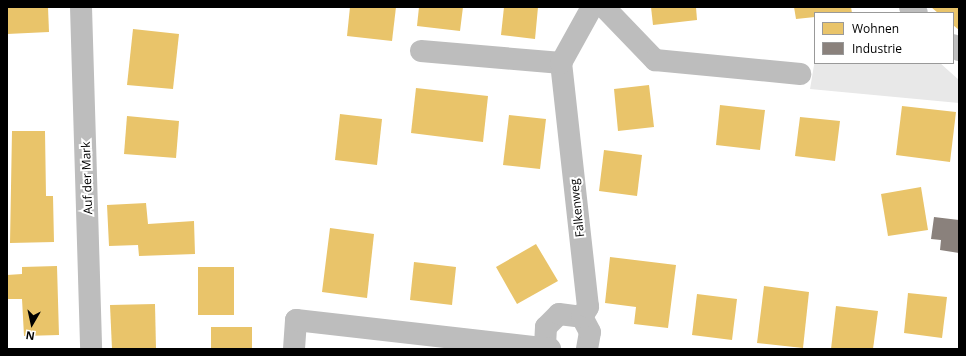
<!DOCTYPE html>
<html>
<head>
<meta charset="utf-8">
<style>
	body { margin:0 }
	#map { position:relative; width:966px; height:356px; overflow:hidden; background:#fff; font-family:"Open Sans",sans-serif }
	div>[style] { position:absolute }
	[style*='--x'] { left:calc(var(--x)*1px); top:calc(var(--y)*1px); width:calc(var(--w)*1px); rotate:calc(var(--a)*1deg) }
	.green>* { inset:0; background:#e8e8e8 }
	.homes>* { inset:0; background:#e9c46a }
	.industry>* { inset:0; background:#8a817c }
	.minor>* { height:22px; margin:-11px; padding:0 11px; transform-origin:11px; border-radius:11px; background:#bdbdbd }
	span { translate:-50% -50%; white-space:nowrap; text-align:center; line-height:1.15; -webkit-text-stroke:4px #fff; paint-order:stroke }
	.street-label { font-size:12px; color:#000 }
	.frame { position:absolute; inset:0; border:8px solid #000; pointer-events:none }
	.legend { position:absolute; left:814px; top:12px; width:140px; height:52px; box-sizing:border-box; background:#fff; border:1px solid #999; margin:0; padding:5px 7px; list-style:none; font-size:12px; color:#000 }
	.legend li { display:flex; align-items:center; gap:8px; height:20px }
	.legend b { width:20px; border:1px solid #999 }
	.north { position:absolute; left:12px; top:304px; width:40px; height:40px; -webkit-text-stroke:3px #fff; paint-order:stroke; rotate:189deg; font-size:11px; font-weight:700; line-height:16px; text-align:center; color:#000 }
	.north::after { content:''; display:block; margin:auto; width:14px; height:18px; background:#000; clip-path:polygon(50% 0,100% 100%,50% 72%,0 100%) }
</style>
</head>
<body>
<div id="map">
	<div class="green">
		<div style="clip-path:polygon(815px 59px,815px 63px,940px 63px,959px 80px,959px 103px,810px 89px)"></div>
	</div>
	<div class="homes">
		<div style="clip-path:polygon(7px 7px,48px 7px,49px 32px,7px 34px)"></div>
		<div style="clip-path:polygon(350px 7px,396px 7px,392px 41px,347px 36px)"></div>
		<div style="clip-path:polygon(419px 7px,463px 7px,460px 31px,417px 26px)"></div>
		<div style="clip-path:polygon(504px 7px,538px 7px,535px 39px,501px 35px)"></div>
		<div style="clip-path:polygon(651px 7px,696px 7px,697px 20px,653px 25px)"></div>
		<div style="clip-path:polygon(794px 7px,851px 7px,852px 13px,815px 13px,815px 17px,796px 19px)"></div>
		<div style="clip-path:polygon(931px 7px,959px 7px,959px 30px,953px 25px,953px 13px,938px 13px)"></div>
		<div style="clip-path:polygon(133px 29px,179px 34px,173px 89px,127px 85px)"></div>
		<div style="clip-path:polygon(649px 85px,654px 127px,618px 131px,614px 89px)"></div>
		<div style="clip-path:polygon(416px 88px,488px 96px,483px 142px,411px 133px)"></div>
		<div style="clip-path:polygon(720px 105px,765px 110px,760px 150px,716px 145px)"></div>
		<div style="clip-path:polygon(902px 106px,956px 112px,950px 162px,896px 155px)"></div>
		<div style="clip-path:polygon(340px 114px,382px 119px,377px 165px,335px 160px)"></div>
		<div style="clip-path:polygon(509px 115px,546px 119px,540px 169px,503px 165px)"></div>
		<div style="clip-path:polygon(127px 116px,179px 121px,176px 158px,124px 154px)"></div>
		<div style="clip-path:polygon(800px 117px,840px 121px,835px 161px,795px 156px)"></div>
		<div style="clip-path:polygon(12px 131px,45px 131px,46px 196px,53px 196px,54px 242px,10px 243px)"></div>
		<div style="clip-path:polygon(604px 150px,642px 155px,637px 196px,599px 191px)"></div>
		<div style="clip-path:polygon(921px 187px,928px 230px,888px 236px,881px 194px)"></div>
		<div style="clip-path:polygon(146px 203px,148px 224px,194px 221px,195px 254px,139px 256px,138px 245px,109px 246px,107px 205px)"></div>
		<div style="clip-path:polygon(330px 228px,374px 234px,367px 298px,322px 292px)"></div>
		<div style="clip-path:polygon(536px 244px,558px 281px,517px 304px,496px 267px)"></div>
		<div style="clip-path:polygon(610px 257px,676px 265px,668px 328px,634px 324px,636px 307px,605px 303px)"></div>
		<div style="clip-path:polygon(414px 262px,456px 267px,452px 305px,410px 300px)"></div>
		<div style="clip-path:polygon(57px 266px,59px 335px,24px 336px,22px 299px,8px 299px,7px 275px,22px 274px,22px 267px)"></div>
		<div style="clip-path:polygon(198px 267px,234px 267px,234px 315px,198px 315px)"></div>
		<div style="clip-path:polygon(764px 286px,809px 292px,803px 348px,757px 343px)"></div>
		<div style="clip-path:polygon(908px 293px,947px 297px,942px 338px,904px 333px)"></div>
		<div style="clip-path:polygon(697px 294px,737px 299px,732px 340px,692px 335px)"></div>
		<div style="clip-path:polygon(155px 304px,156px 349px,112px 349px,110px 305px)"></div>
		<div style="clip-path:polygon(836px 306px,878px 311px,873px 349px,831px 349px)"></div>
		<div style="clip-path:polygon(211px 327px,252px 327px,252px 349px,211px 349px)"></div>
	</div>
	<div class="industry">
		<div style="clip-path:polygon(934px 217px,959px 220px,959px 253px,940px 250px,941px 240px,931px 239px)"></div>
	</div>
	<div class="minor">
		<div style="--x:81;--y:7;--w:342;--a:88.3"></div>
		<div style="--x:604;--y:7;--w:74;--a:46.1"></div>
		<div style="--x:655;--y:60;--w:146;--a:5.5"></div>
		<div style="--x:910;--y:7;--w:9;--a:41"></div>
		<div style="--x:953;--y:45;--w:8;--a:40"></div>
		<div style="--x:421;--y:51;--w:141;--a:4.9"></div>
		<div style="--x:545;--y:346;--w:19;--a:-87"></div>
		<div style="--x:546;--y:327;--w:18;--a:-45"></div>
		<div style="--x:559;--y:314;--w:23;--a:7"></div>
		<div style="--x:294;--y:349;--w:29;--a:-86"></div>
		<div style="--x:296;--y:320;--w:256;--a:6.5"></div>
		<div style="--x:587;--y:349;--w:17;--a:-80"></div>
		<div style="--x:590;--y:332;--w:17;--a:-118"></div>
		<div style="--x:582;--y:317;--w:12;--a:-59"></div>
		<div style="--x:588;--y:307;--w:245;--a:-96.3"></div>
		<div style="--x:561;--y:63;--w:64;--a:-61"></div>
	</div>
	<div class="street-label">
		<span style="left:87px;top:178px;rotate:-92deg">Auf der Mark</span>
		<span style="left:577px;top:208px;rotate:-96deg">Falkenweg</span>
	</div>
	<div class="frame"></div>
	<ul class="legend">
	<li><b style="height:11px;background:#e9c46a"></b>Wohnen</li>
	<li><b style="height:11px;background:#8a817c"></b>Industrie</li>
	</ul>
	<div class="north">N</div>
</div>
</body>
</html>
